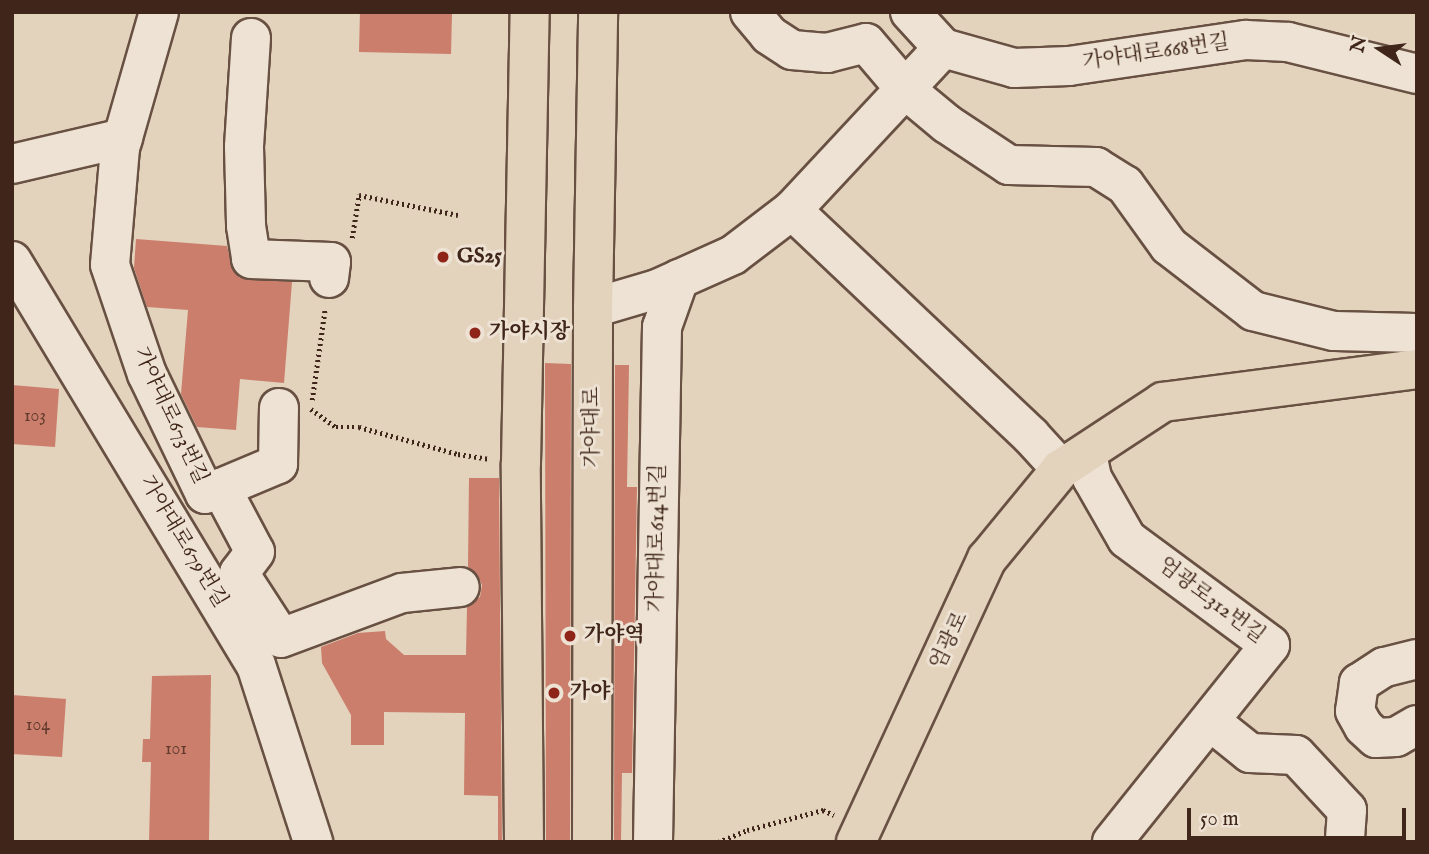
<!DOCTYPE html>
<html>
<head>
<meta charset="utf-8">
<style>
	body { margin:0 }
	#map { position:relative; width:1429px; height:854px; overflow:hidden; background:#e3d2bc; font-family:"IM FELL English","Noto Serif KR",serif }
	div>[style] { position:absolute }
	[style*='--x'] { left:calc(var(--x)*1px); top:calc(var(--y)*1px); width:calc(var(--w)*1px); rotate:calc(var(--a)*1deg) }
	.building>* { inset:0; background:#ca7e6b }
	.path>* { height:4.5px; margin-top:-2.25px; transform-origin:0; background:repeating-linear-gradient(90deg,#3f251a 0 2px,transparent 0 5.5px) }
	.roads { filter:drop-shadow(2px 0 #685042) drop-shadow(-2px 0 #685042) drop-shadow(0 2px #685042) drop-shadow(0 -2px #685042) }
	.minor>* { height:38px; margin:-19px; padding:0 19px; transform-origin:19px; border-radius:19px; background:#ede2d3 }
	.major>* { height:38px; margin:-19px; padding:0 19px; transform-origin:19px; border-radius:19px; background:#e3d2bc }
	.dots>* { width:19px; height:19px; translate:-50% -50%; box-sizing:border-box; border:4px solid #ede2d3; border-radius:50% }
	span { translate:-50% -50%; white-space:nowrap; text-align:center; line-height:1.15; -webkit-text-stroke:6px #ede2d3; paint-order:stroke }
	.number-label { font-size:18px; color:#623b2e }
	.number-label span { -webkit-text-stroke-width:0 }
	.street-label { font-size:21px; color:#3f251a }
	.poi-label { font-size:21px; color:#3f251a; font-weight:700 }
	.left { translate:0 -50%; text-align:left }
	.frame { position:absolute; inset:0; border:14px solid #3f251a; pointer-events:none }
	.north { position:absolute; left:1345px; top:14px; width:70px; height:70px; -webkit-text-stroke:5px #ede2d3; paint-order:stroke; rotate:283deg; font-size:19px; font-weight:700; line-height:28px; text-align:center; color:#3f251a }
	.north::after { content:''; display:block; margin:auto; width:24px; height:32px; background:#3f251a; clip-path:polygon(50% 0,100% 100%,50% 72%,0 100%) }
	.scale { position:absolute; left:1187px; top:808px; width:219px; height:32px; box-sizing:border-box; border:4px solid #3f251a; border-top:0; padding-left:9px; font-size:21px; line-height:24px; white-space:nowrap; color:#3f251a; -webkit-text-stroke:5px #ede2d3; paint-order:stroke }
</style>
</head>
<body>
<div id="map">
	<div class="building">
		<div style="clip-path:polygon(360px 12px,452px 13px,451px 54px,359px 52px)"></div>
		<div style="clip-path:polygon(136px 239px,227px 246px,233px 271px,240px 278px,292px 282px,284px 383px,240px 379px,236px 430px,197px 427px,181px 394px,188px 310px,147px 307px,134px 268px)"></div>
		<div style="clip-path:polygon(545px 363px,571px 364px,570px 842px,546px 842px)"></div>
		<div style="clip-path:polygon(615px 365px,629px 365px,627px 487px,637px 487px,632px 773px,622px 773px,621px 842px,614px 842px)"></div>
		<div style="clip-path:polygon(12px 385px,59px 389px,55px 447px,12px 444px)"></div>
		<div style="clip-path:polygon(469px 478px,499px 478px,502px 842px,498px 842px,498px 796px,464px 795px,465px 713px,384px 712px,384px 745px,351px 745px,351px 715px,322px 663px,321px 647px,358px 633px,385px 631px,386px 639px,404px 655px,466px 655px,467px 607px,480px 597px,482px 585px,477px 574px,468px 567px)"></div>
		<div style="clip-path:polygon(211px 675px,209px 842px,149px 842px,151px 762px,142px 762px,143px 739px,150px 739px,152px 676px)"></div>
		<div style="clip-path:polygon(12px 695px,66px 699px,62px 757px,12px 754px)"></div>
	</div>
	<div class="path">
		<div style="--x:352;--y:238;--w:44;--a:-80.8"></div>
		<div style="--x:359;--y:195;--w:101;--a:11.4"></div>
		<div style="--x:312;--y:400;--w:92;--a:-81.9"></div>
		<div style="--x:311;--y:409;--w:31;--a:36"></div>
		<div style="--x:336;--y:427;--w:23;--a:0"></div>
		<div style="--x:359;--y:427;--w:103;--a:15.3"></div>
		<div style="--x:458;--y:454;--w:31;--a:9"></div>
		<div style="--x:718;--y:842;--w:31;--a:-22"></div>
		<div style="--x:747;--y:830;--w:79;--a:-14.7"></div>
		<div style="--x:823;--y:810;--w:12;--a:24"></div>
	</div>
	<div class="roads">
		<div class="minor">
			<div style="--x:159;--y:12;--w:141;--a:106"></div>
			<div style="--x:120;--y:148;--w:117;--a:94.9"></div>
			<div style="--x:110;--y:265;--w:115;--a:71.3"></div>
			<div style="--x:147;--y:374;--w:133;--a:64.2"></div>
			<div style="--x:205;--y:494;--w:17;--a:-21"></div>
			<div style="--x:221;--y:488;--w:72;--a:62"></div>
			<div style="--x:255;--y:552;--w:26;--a:127"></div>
			<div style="--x:239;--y:573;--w:77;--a:57.1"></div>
			<div style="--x:281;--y:638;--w:129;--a:-20.4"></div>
			<div style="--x:402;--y:593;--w:58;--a:-5.9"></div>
			<div style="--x:750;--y:12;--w:30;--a:50"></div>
			<div style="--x:769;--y:35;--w:27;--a:33"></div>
			<div style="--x:792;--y:50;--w:35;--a:5"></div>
			<div style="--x:827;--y:53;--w:40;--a:-14.4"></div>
			<div style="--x:866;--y:43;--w:62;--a:49.6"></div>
			<div style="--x:906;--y:90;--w:53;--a:39.7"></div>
			<div style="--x:947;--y:124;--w:74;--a:33.5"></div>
			<div style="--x:1009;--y:165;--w:87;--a:1.3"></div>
			<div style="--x:1096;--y:167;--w:34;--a:32"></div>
			<div style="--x:1125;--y:185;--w:75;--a:54.2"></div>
			<div style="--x:1169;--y:246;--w:106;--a:37.7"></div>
			<div style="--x:1253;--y:311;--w:83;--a:13.9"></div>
			<div style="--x:1334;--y:331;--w:83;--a:1.4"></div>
			<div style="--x:910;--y:12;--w:49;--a:47.5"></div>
			<div style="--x:943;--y:48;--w:74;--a:15.7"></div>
			<div style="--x:1014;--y:68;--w:55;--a:-2.1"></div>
			<div style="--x:1069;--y:66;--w:179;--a:-8.4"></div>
			<div style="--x:1246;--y:40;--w:42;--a:2.7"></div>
			<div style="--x:1288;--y:42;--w:133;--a:13.9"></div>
			<div style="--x:251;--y:38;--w:109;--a:93.7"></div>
			<div style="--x:244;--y:147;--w:79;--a:88.5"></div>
			<div style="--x:246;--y:226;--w:33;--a:81"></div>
			<div style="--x:251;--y:259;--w:80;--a:2.1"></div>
			<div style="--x:331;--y:262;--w:16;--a:97"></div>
			<div style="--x:12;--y:164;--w:114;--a:-13.2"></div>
			<div style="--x:792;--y:210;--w:328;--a:43.4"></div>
			<div style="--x:1030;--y:435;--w:46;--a:47.6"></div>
			<div style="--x:12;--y:261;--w:472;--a:58.9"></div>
			<div style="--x:256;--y:665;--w:186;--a:72.1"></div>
			<div style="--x:593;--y:308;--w:67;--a:-16.5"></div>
			<div style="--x:657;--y:289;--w:83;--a:-24.1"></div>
			<div style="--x:733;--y:255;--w:74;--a:-37.3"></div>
			<div style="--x:792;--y:210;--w:221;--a:-47"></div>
			<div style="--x:1087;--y:454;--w:25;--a:78"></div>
			<div style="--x:1092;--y:478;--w:70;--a:60.2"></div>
			<div style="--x:1127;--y:539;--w:178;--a:36.5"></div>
			<div style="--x:1270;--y:645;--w:253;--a:128.7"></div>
			<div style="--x:221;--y:488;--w:62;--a:-22.8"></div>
			<div style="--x:278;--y:464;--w:56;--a:-89"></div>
			<div style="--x:1417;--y:659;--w:34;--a:166"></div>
			<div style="--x:1384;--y:667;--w:30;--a:147"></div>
			<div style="--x:1359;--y:683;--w:28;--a:98"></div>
			<div style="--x:1355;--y:711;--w:18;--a:61"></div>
			<div style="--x:1364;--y:727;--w:16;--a:43"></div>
			<div style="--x:1376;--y:738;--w:20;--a:-3"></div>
			<div style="--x:1396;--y:737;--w:24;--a:-30"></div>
			<div style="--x:1210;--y:721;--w:51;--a:38.7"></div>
			<div style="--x:1250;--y:753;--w:46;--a:2.5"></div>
			<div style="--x:1296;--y:755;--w:75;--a:47.2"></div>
			<div style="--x:1347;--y:810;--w:32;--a:94"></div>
			<div style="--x:653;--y:842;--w:515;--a:-89"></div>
			<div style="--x:662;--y:327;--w:51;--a:-70.5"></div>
		</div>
		<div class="major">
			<div style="--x:524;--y:842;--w:379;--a:-90.5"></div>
			<div style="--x:521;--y:463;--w:451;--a:-88.9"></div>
			<div style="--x:592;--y:842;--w:534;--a:-89.89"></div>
			<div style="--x:593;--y:308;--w:296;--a:-89"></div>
			<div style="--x:856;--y:842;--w:312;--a:-65.2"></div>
			<div style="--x:987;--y:559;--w:117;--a:-50.6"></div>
			<div style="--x:1061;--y:469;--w:122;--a:-33.3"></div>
			<div style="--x:1163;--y:402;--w:256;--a:-7.4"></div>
		</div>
	</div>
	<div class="dots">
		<div style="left:443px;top:257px;background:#8f2418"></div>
		<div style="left:475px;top:333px;background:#8f2418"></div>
		<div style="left:570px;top:636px;background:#8f2418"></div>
		<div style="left:554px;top:693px;background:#8f2418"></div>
	</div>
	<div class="number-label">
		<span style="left:35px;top:417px">103</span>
		<span style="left:38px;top:726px">104</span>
		<span style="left:176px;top:750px">101</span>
	</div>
	<div class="street-label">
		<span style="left:1156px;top:53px;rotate:-8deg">가야대로668번길</span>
		<span style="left:170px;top:416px;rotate:65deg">가야대로673번길</span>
		<span style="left:593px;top:427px;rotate:-90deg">가야대로</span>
		<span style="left:658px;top:538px;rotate:-89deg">가야대로614번길</span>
		<span style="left:183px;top:542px;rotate:59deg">가야대로679번길</span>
		<span style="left:1211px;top:601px;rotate:37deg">엄광로312번길</span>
		<span style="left:950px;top:641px;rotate:-65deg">엄광로</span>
	</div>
	<div class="poi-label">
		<span class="left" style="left:457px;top:257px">GS25</span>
		<span class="left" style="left:489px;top:333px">가야시장</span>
		<span class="left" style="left:584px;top:636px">가야역</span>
		<span class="left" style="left:570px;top:693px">가야</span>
	</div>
	<div class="frame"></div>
	<div class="north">N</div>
	<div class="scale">50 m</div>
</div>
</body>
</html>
